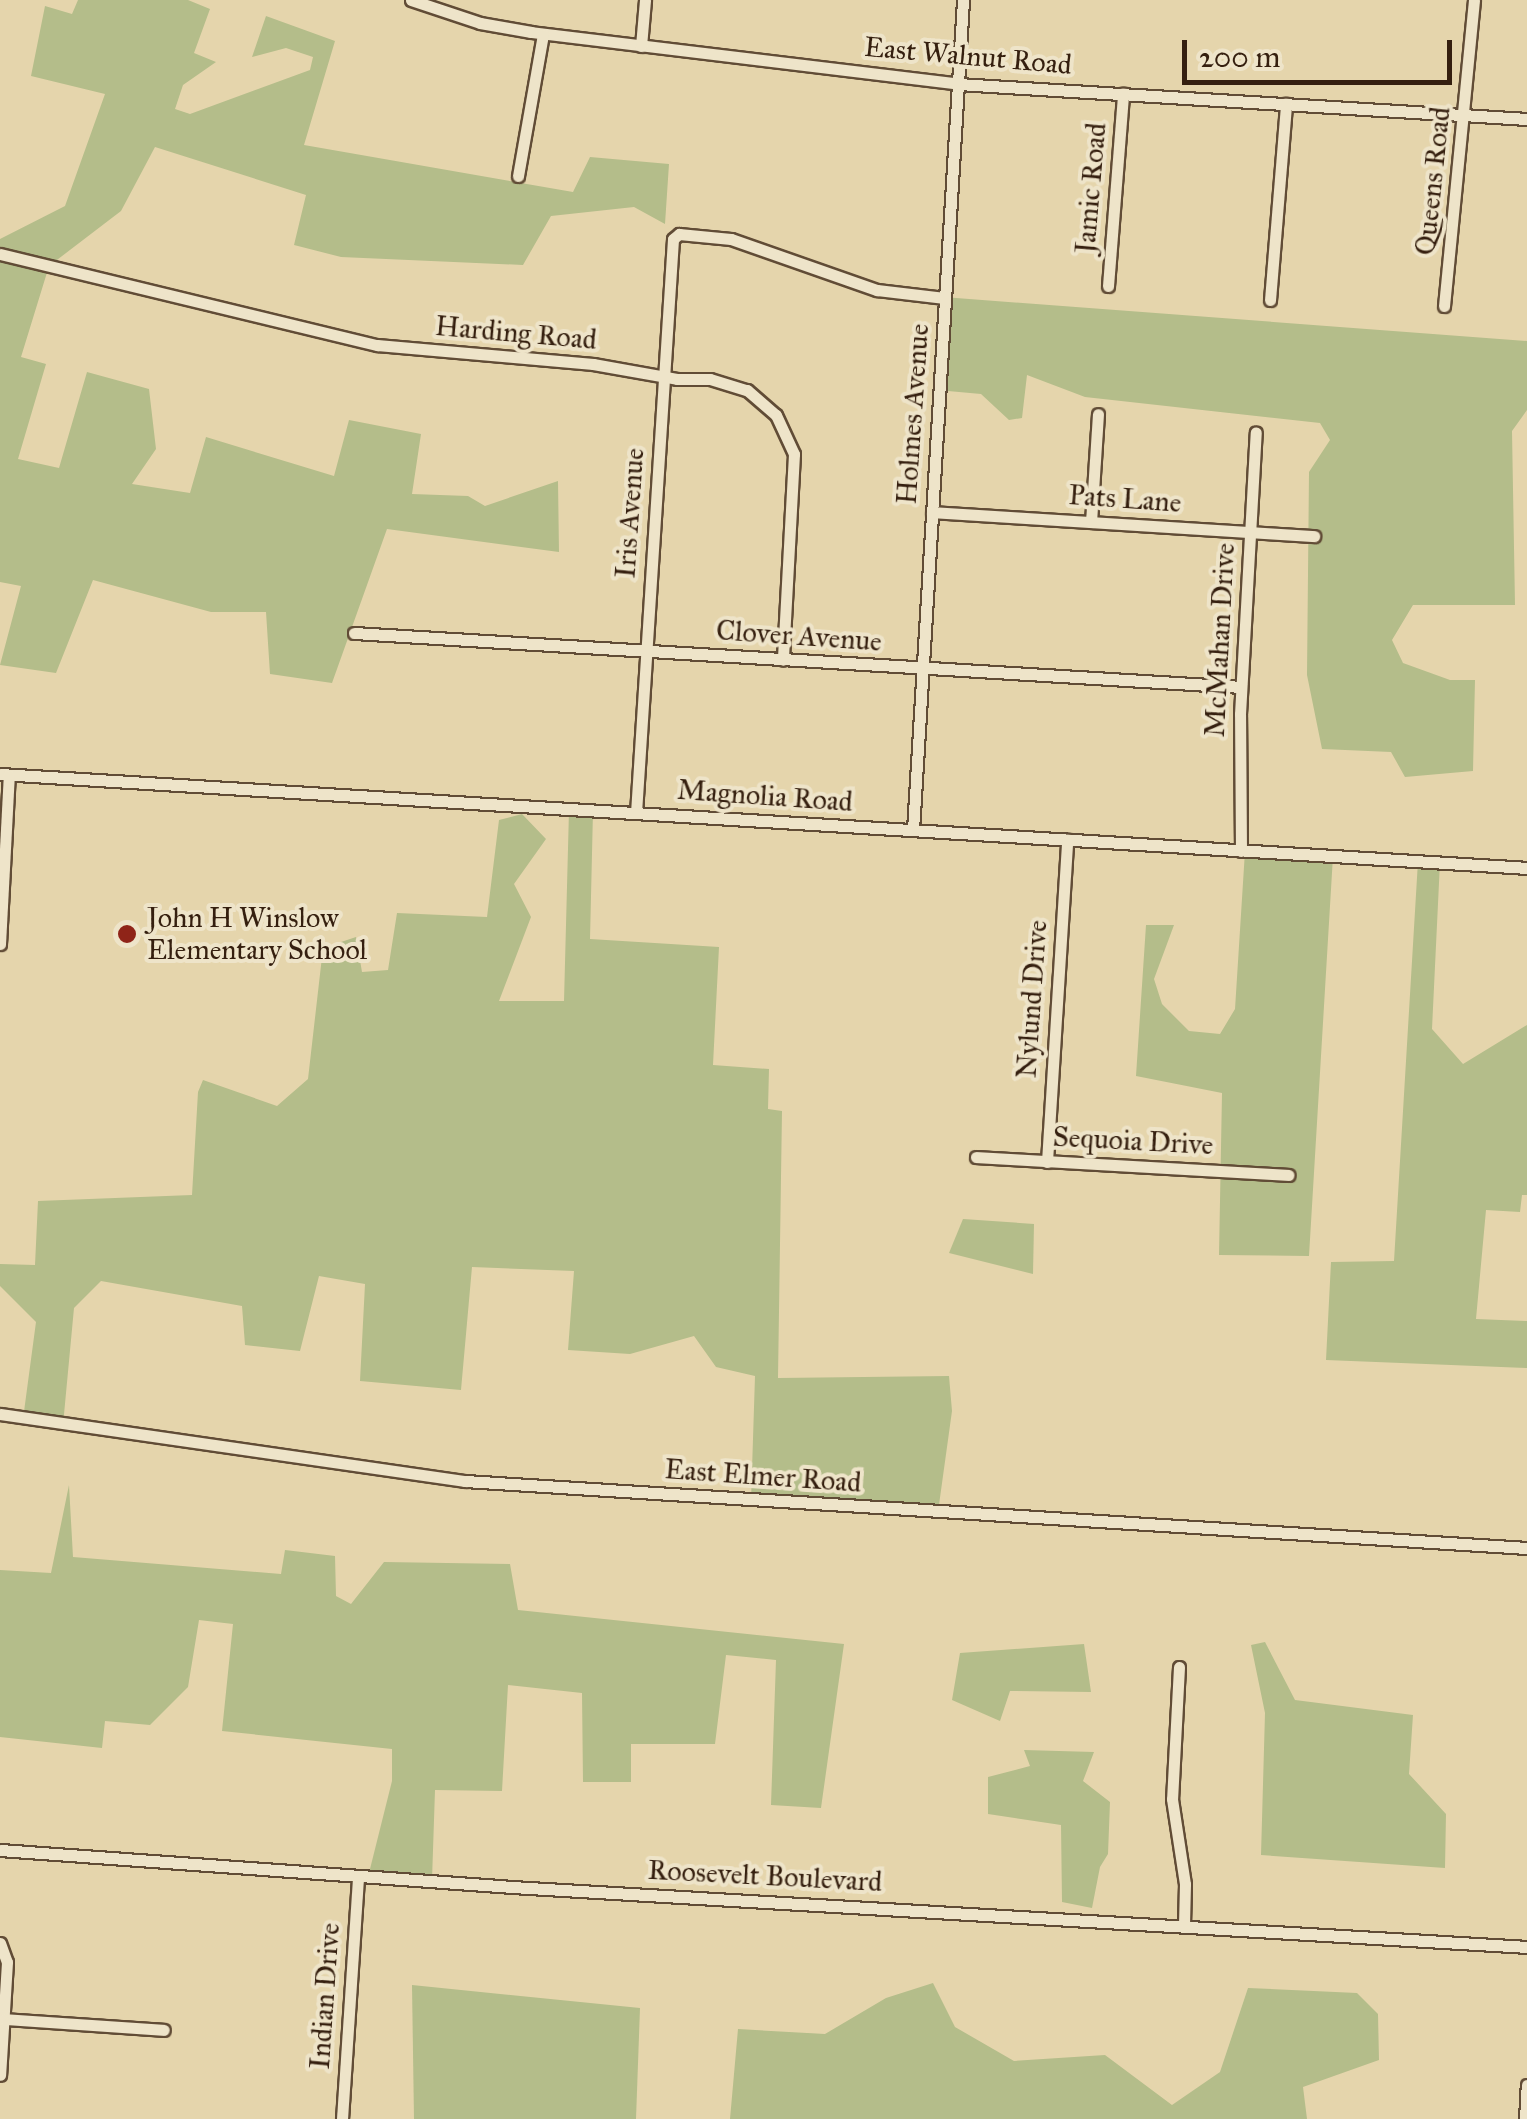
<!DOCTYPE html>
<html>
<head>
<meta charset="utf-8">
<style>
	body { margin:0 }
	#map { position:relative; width:1527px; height:2119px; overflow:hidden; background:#e5d5ac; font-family:"IM FELL Great Primer",serif }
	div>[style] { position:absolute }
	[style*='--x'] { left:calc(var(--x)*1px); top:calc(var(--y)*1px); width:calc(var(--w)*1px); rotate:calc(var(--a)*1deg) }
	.green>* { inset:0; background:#b4bd8a }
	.roads { filter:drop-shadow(2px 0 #614c36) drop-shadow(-2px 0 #614c36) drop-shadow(0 2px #614c36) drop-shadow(0 -2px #614c36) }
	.minor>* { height:11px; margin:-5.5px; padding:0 5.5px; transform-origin:5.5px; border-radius:5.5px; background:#eee4c9 }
	.dots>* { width:28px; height:28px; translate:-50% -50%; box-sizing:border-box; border:5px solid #eee4c9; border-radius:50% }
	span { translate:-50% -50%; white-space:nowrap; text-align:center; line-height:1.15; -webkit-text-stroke:8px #eee4c9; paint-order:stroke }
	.street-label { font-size:28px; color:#351f0f }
	.poi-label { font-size:28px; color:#351f0f }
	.left { translate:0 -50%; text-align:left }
	.scale { position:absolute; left:1182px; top:40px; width:270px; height:45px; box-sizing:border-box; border:5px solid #351f0f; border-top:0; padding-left:12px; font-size:30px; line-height:35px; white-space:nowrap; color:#351f0f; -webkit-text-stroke:8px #eee4c9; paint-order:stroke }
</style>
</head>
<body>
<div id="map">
	<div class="green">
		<div style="clip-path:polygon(78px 0,188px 0,210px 9px,194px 53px,216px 62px,183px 85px,175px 109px,190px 114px,310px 70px,313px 57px,286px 48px,252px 57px,266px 16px,335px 41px,304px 145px,573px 192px,590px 157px,669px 164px,665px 224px,634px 207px,551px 216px,523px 265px,341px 257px,294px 245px,306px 195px,155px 147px,121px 211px,49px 266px,21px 357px,46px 364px,18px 459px,59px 468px,87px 372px,149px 389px,156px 449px,132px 484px,190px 493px,206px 437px,334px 476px,349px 420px,421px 434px,412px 494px,468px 496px,485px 506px,558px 481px,559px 552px,387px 529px,332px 683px,270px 674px,266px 612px,211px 612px,93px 580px,56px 673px,0 665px,21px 586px,0 582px,0 239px,65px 206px,105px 94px,31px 76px,45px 6px,72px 14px)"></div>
		<div style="clip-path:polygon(943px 297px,1527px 341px,1527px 410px,1512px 431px,1515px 605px,1413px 605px,1392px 640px,1403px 663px,1450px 680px,1475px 680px,1473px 771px,1405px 777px,1391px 752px,1322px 749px,1307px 675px,1309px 472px,1330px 440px,1320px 423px,1085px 397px,1027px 375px,1022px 418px,1009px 420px,981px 394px,937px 390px)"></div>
		<div style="clip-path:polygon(569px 810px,593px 811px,590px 939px,719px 947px,713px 1065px,769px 1069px,768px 1109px,782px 1111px,778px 1378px,949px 1376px,952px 1411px,938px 1512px,751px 1501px,755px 1376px,716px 1367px,694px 1336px,630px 1354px,568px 1350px,574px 1271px,472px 1267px,461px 1390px,360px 1381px,365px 1284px,319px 1276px,300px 1351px,245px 1345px,242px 1306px,101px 1281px,74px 1308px,63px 1425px,23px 1419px,36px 1322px,0 1286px,0 1264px,35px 1265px,38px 1201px,192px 1195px,198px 1092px,203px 1080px,277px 1106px,308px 1079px,323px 948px,356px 937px,362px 972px,388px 970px,397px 913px,487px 917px,499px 820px,522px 814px,546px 839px,514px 884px,531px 917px,499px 1001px,564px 1001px)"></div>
		<div style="clip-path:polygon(1245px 851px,1333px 856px,1309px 1256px,1219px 1255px,1222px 1093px,1136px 1076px,1146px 925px,1174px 925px,1154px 979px,1162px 1004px,1189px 1031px,1220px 1034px,1235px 1009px)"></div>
		<div style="clip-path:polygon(1418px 861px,1440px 862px,1432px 1029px,1463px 1064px,1527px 1025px,1527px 1195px,1522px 1195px,1520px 1212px,1486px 1210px,1476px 1319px,1527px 1321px,1527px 1368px,1326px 1360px,1331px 1262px,1394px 1261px)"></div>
		<div style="clip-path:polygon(963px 1219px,1034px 1224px,1033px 1274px,949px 1253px)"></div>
		<div style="clip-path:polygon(69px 1485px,73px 1557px,281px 1574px,285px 1550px,335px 1556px,336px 1596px,351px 1604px,384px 1562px,510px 1564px,518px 1610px,844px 1644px,821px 1808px,771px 1805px,776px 1660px,726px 1655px,715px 1744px,631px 1744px,631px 1782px,583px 1782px,582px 1693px,508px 1685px,502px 1791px,435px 1790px,432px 1880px,368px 1877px,392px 1781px,392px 1749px,222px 1731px,233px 1624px,199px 1620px,188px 1687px,150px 1725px,105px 1721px,102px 1748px,0 1737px,0 1570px,51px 1573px)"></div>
		<div style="clip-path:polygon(1265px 1642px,1295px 1700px,1413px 1715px,1409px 1774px,1446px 1814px,1445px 1868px,1261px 1855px,1265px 1713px,1251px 1645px)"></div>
		<div style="clip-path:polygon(1084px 1644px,1091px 1692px,1010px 1691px,1000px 1721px,952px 1700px,960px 1653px)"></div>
		<div style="clip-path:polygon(1024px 1750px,1094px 1752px,1083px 1781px,1110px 1802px,1108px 1854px,1100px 1867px,1092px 1908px,1062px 1902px,1061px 1825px,988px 1814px,988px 1777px,1030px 1766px)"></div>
		<div style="clip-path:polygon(933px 1983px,955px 2027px,1014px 2061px,1105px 2055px,1172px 2105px,1220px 2072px,1248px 1988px,1357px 1993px,1378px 2014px,1379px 2060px,1303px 2087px,1307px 2119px,730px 2119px,738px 2029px,825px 2034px,886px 1998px)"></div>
		<div style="clip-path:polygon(412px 1985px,640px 2008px,636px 2119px,414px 2119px)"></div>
	</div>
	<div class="roads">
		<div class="minor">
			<div style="--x:411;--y:0;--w:73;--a:18.4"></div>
			<div style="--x:480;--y:23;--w:52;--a:10"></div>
			<div style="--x:531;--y:32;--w:430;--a:6.9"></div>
			<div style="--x:958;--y:84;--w:570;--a:3.52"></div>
			<div style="--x:641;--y:46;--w:46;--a:-85"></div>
			<div style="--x:518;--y:176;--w:144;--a:-80"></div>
			<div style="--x:0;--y:254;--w:388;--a:13.6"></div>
			<div style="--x:377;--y:345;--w:217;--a:5"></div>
			<div style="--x:593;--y:364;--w:85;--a:10.1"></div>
			<div style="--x:677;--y:379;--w:33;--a:0"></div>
			<div style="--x:710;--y:379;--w:39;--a:17"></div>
			<div style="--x:747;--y:390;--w:38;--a:41"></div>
			<div style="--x:776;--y:415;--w:43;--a:65.2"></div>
			<div style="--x:794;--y:454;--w:206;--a:93.1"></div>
			<div style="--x:1108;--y:286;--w:193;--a:-85.5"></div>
			<div style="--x:1270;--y:300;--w:197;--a:-85.3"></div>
			<div style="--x:1444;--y:306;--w:307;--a:-84.4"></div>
			<div style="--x:932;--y:512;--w:383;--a:3.6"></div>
			<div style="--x:1091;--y:522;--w:108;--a:-86.3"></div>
			<div style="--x:354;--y:633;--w:889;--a:3.48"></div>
			<div style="--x:0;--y:774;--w:1530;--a:3.52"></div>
			<div style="--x:636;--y:813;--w:575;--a:-86.31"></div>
			<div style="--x:673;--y:239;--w:8;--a:-40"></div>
			<div style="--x:679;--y:234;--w:52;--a:5.5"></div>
			<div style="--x:731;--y:239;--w:155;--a:19.3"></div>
			<div style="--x:877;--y:290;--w:68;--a:6.7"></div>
			<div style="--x:913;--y:830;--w:832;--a:-86.55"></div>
			<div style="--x:1241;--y:851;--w:137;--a:-90.4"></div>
			<div style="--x:1240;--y:714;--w:282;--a:-86.8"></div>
			<div style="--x:0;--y:944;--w:169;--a:-87"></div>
			<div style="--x:976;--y:1157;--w:313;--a:3.3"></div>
			<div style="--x:1047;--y:1162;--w:323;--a:-86.4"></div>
			<div style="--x:0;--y:1414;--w:470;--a:8.2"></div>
			<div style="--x:465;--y:1481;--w:1064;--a:3.61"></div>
			<div style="--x:1179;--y:1667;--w:132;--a:93"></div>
			<div style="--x:1172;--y:1799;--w:86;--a:81.3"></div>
			<div style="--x:1185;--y:1884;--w:42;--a:91.4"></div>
			<div style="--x:0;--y:1850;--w:513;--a:4.13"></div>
			<div style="--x:512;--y:1887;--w:1017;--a:3.38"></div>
			<div style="--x:0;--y:1943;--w:20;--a:70"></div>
			<div style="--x:7;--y:1962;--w:113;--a:93.5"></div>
			<div style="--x:4;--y:2019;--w:160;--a:3.9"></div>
			<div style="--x:342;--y:2119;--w:243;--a:-86.2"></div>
			<div style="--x:1525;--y:2119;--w:34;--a:-87"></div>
		</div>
	</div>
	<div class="dots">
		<div style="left:127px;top:934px;background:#8f2418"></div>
	</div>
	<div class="street-label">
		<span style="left:968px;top:56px;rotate:5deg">East Walnut Road</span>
		<span style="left:1433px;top:181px;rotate:-84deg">Queens Road</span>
		<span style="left:1091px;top:188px;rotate:-85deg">Jamic Road</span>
		<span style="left:516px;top:333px;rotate:5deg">Harding Road</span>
		<span style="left:913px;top:414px;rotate:-86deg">Holmes Avenue</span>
		<span style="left:1125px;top:499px;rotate:4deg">Pats Lane</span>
		<span style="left:630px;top:513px;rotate:-86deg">Iris Avenue</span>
		<span style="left:799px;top:636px;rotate:4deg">Clover Avenue</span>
		<span style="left:1220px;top:640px;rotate:-87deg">McMahan Drive</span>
		<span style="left:765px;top:796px;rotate:4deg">Magnolia Road</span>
		<span style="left:1032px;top:999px;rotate:-86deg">Nylund Drive</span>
		<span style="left:1133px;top:1141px;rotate:3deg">Sequoia Drive</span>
		<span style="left:763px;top:1476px;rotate:4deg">East Elmer Road</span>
		<span style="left:765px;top:1876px;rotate:3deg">Roosevelt Boulevard</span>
		<span style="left:325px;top:1996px;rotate:-86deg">Indian Drive</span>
	</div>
	<div class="poi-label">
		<span class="left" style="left:147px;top:934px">John H Winslow<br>Elementary School</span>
	</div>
	<div class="scale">200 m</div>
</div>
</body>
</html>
